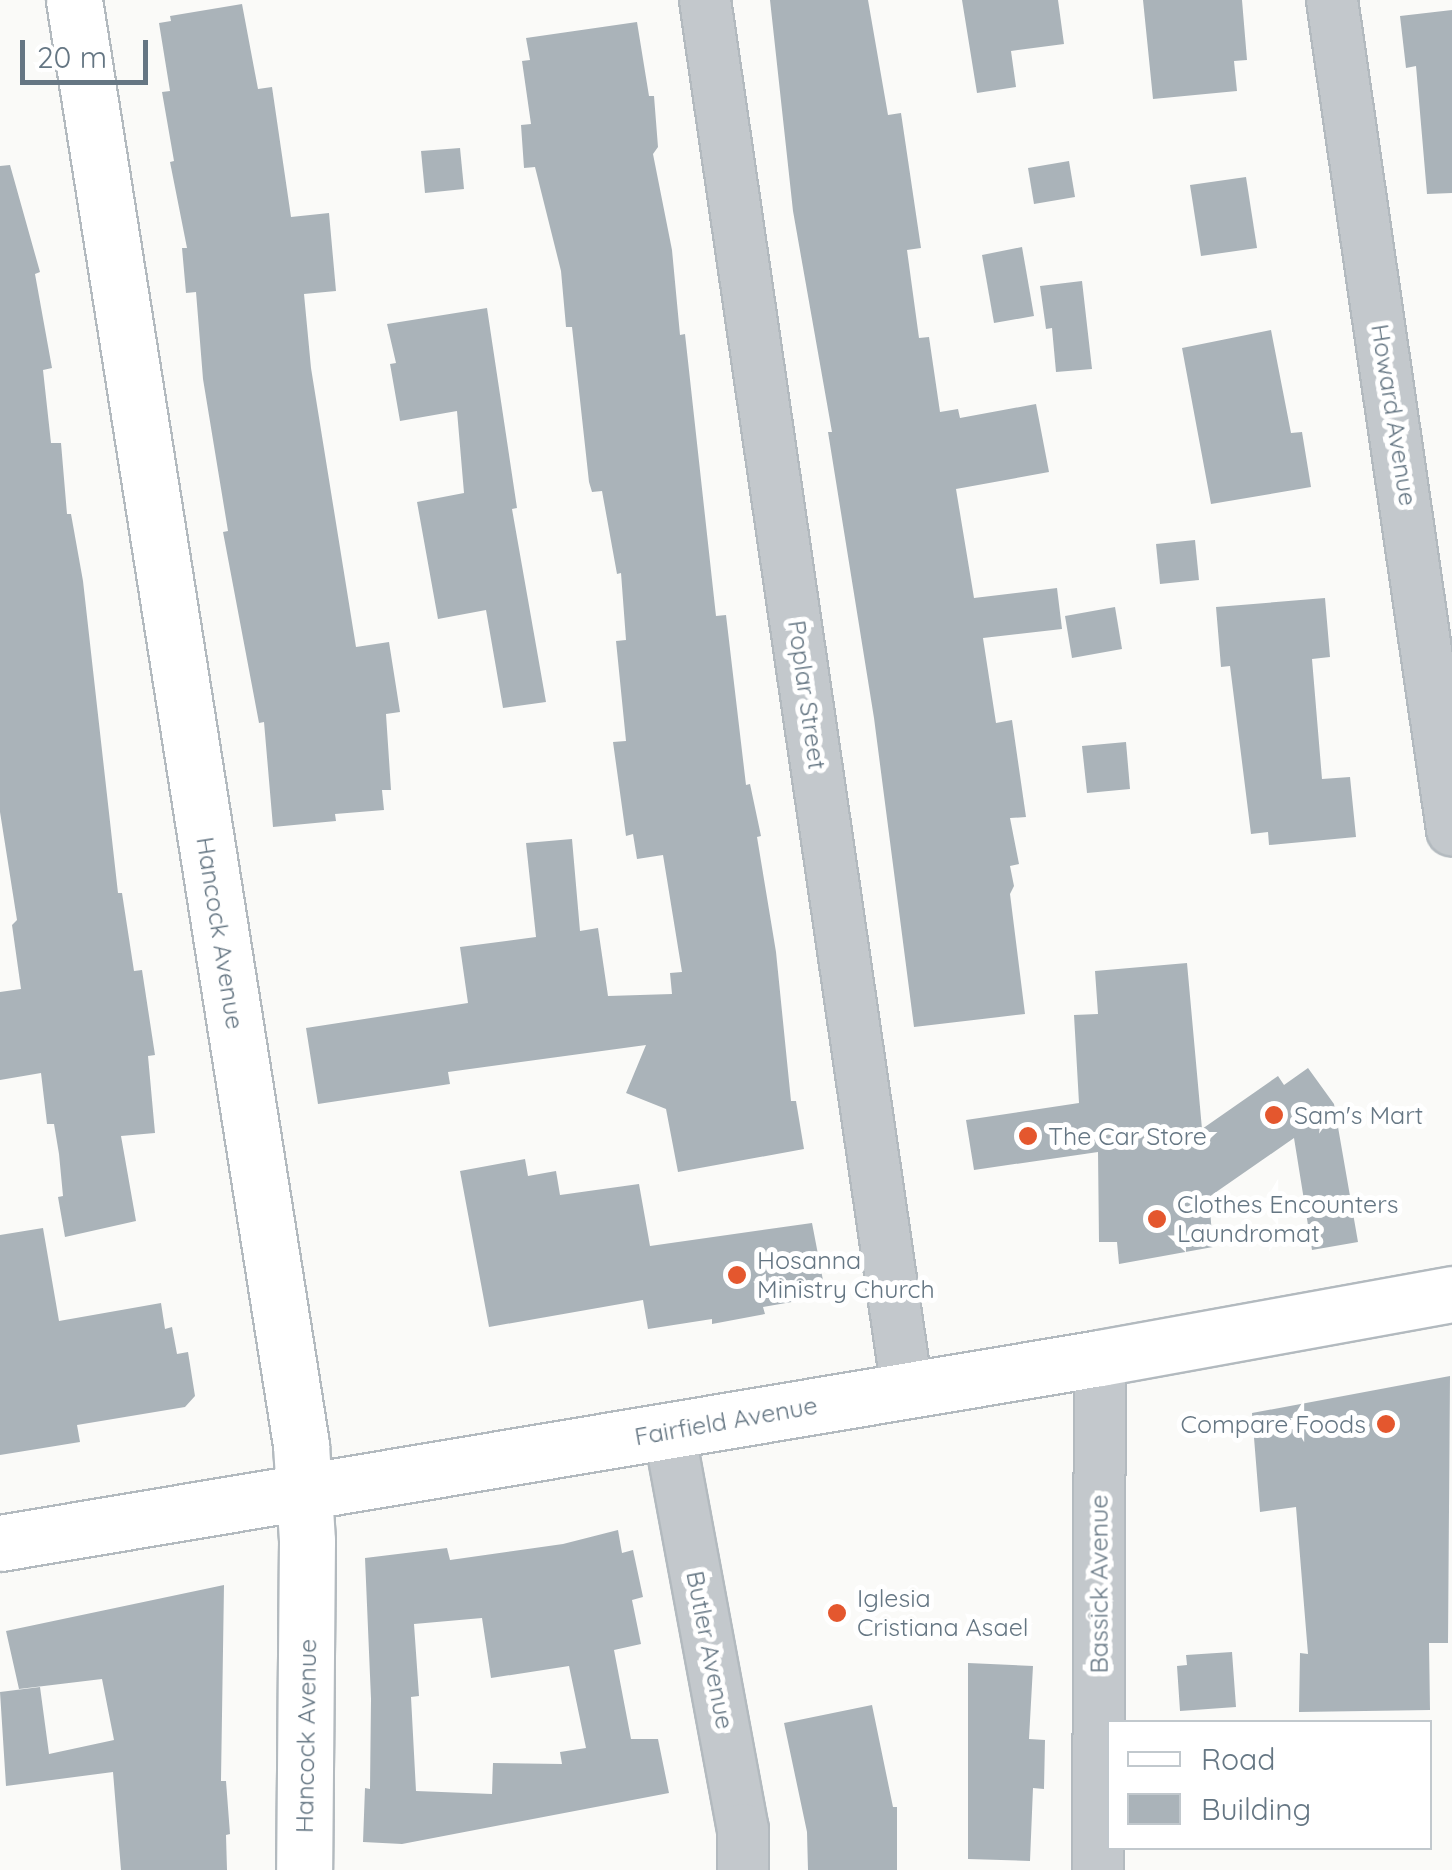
<!DOCTYPE html>
<html>
<head>
<meta charset="utf-8">
<style>
	body { margin:0 }
	#map { position:relative; width:1452px; height:1870px; overflow:hidden; background:#fafaf8; font-family:Quicksand,sans-serif }
	div>[style] { position:absolute }
	[style*='--x'] { left:calc(var(--x)*1px); top:calc(var(--y)*1px); width:calc(var(--w)*1px); rotate:calc(var(--a)*1deg) }
	.building>* { inset:0; background:#aab3b9 }
	.roads { filter:drop-shadow(2px 0 #b3babf) drop-shadow(-2px 0 #b3babf) drop-shadow(0 2px #b3babf) drop-shadow(0 -2px #b3babf) }
	.street>* { height:50px; margin:-25px; padding:0 25px; transform-origin:25px; border-radius:25px; background:#c3c8cc }
	.secondary>* { height:55px; margin:-27.5px; padding:0 27.5px; transform-origin:27.5px; border-radius:27.5px; background:#fff }
	.dots>* { width:28px; height:28px; translate:-50% -50%; box-sizing:border-box; border:5px solid #fff; border-radius:50% }
	span { translate:-50% -50%; white-space:nowrap; text-align:center; line-height:1.15; -webkit-text-stroke:10px #fff; paint-order:stroke }
	.street-label { font-size:25px; color:#657683 }
	.poi-label { font-size:25px; color:#657683 }
	.left { translate:0 -50%; text-align:left }
	.right { translate:-100% -50%; text-align:right }
	.legend { position:absolute; left:1107px; top:1720px; width:325px; height:130px; box-sizing:border-box; background:#fff; border:2px solid #c1c8cd; margin:0; padding:12px 18px; list-style:none; font-size:30px; color:#657683 }
	.legend li { display:flex; align-items:center; gap:20px; height:50px }
	.legend b { width:50px; border:2px solid #c1c8cd }
	.scale { position:absolute; left:20px; top:40px; width:128px; height:45px; box-sizing:border-box; border:5px solid #657683; border-top:0; padding-left:12px; font-size:30px; line-height:35px; white-space:nowrap; color:#657683; -webkit-text-stroke:8px #fff; paint-order:stroke }
</style>
</head>
<body>
<div id="map">
	<div class="building">
		<div style="clip-path:polygon(770px 0,868px 0,888px 115px,901px 113px,921px 248px,907px 250px,919px 338px,929px 337px,940px 412px,958px 409px,960px 418px,1036px 404px,1049px 472px,956px 489px,974px 598px,1057px 588px,1062px 629px,983px 638px,996px 723px,1012px 720px,1026px 817px,1010px 818px,1019px 864px,1010px 866px,1014px 886px,1010px 894px,1025px 1014px,914px 1027px,874px 718px,828px 432px,832px 432px,793px 211px)"></div>
		<div style="clip-path:polygon(962px 0,1058px 0,1064px 44px,1011px 51px,1016px 87px,977px 93px)"></div>
		<div style="clip-path:polygon(1143px 0,1242px 0,1247px 60px,1234px 61px,1237px 91px,1153px 99px)"></div>
		<div style="clip-path:polygon(242px 4px,258px 89px,272px 87px,291px 217px,329px 213px,336px 291px,304px 294px,311px 368px,356px 647px,389px 642px,400px 712px,386px 714px,391px 790px,382px 790px,384px 810px,335px 814px,336px 821px,273px 827px,264px 722px,259px 723px,223px 532px,228px 531px,203px 379px,196px 292px,186px 293px,182px 248px,187px 248px,170px 162px,174px 161px,162px 92px,170px 91px,159px 23px,171px 21px,170px 16px)"></div>
		<div style="clip-path:polygon(1452px 10px,1452px 193px,1427px 194px,1416px 66px,1406px 68px,1400px 16px)"></div>
		<div style="clip-path:polygon(637px 22px,649px 96px,654px 96px,658px 147px,653px 154px,672px 250px,680px 335px,685px 334px,716px 616px,726px 615px,746px 785px,750px 784px,761px 836px,757px 837px,776px 952px,791px 1101px,796px 1101px,804px 1149px,678px 1172px,666px 1109px,626px 1093px,646px 1045px,448px 1072px,450px 1084px,318px 1104px,306px 1028px,468px 1003px,460px 947px,536px 937px,526px 843px,572px 839px,580px 931px,598px 928px,608px 996px,672px 994px,670px 973px,682px 972px,663px 855px,637px 859px,633px 834px,626px 836px,613px 742px,626px 741px,616px 641px,626px 640px,621px 573px,617px 574px,602px 491px,592px 492px,589px 482px,572px 327px,566px 327px,561px 271px,535px 167px,524px 168px,521px 125px,531px 124px,522px 61px,530px 60px,526px 38px)"></div>
		<div style="clip-path:polygon(460px 148px,464px 189px,425px 193px,421px 151px)"></div>
		<div style="clip-path:polygon(1069px 161px,1075px 197px,1034px 204px,1028px 168px)"></div>
		<div style="clip-path:polygon(10px 165px,40px 272px,35px 274px,52px 368px,43px 370px,51px 443px,61px 443px,67px 514px,71px 514px,83px 581px,118px 893px,122px 893px,134px 971px,142px 970px,155px 1055px,148px 1056px,155px 1133px,121px 1136px,136px 1221px,65px 1237px,58px 1197px,63px 1196px,59px 1154px,54px 1124px,47px 1124px,41px 1073px,0 1080px,0 992px,21px 989px,12px 925px,17px 920px,0 812px,0 166px)"></div>
		<div style="clip-path:polygon(1246px 177px,1257px 248px,1201px 256px,1190px 185px)"></div>
		<div style="clip-path:polygon(1022px 247px,1034px 316px,994px 323px,982px 255px)"></div>
		<div style="clip-path:polygon(1082px 281px,1092px 369px,1056px 372px,1052px 328px,1046px 329px,1040px 286px)"></div>
		<div style="clip-path:polygon(487px 308px,517px 508px,512px 509px,546px 702px,503px 708px,486px 610px,438px 619px,417px 502px,464px 493px,457px 411px,400px 421px,390px 364px,396px 363px,387px 324px)"></div>
		<div style="clip-path:polygon(1271px 330px,1291px 433px,1302px 432px,1311px 487px,1211px 504px,1182px 348px)"></div>
		<div style="clip-path:polygon(1195px 540px,1199px 580px,1160px 584px,1156px 544px)"></div>
		<div style="clip-path:polygon(1325px 598px,1330px 657px,1312px 659px,1322px 779px,1350px 777px,1356px 837px,1269px 845px,1268px 832px,1251px 834px,1230px 666px,1221px 667px,1216px 607px)"></div>
		<div style="clip-path:polygon(1115px 607px,1122px 649px,1072px 658px,1065px 616px)"></div>
		<div style="clip-path:polygon(1126px 742px,1130px 789px,1087px 793px,1082px 746px)"></div>
		<div style="clip-path:polygon(1187px 963px,1202px 1129px,1278px 1076px,1284px 1085px,1308px 1068px,1334px 1104px,1358px 1242px,1312px 1250px,1294px 1138px,1209px 1197px,1213px 1247px,1119px 1264px,1117px 1242px,1099px 1242px,1098px 1152px,974px 1170px,966px 1120px,1079px 1103px,1074px 1015px,1098px 1014px,1095px 971px)"></div>
		<div style="clip-path:polygon(525px 1159px,528px 1176px,556px 1171px,560px 1195px,639px 1184px,650px 1246px,812px 1223px,826px 1296px,763px 1307px,765px 1314px,712px 1324px,712px 1319px,648px 1329px,643px 1300px,489px 1327px,460px 1171px)"></div>
		<div style="clip-path:polygon(43px 1228px,59px 1321px,161px 1303px,165px 1329px,172px 1327px,177px 1354px,188px 1352px,195px 1396px,185px 1407px,77px 1425px,80px 1442px,0 1455px,0 1235px)"></div>
		<div style="clip-path:polygon(1450px 1376px,1448px 1643px,1429px 1643px,1430px 1710px,1299px 1712px,1300px 1653px,1308px 1654px,1296px 1507px,1260px 1512px,1252px 1413px)"></div>
		<div style="clip-path:polygon(evenodd,618px 1530px,622px 1553px,633px 1550px,643px 1597px,632px 1600px,641px 1644px,614px 1650px,631px 1739px,658px 1739px,669px 1793px,402px 1844px,363px 1842px,365px 1788px,370px 1789px,371px 1699px,365px 1558px,447px 1548px,450px 1560px,563px 1544px,618px 1530px,482px 1618px,491px 1678px,569px 1666px,586px 1748px,560px 1752px,562px 1764px,493px 1763px,492px 1794px,416px 1791px,411px 1697px,419px 1696px,414px 1624px,482px 1618px)"></div>
		<div style="clip-path:polygon(224px 1585px,221px 1781px,226px 1781px,230px 1834px,226px 1835px,227px 1870px,121px 1870px,113px 1772px,6px 1786px,0 1692px,40px 1687px,49px 1754px,114px 1740px,102px 1679px,19px 1689px,6px 1631px)"></div>
		<div style="clip-path:polygon(1232px 1652px,1236px 1707px,1180px 1711px,1177px 1666px,1187px 1665px,1186px 1655px)"></div>
		<div style="clip-path:polygon(968px 1663px,1033px 1666px,1029px 1739px,1045px 1740px,1044px 1789px,1033px 1788px,1030px 1861px,968px 1859px)"></div>
		<div style="clip-path:polygon(872px 1705px,893px 1807px,897px 1807px,897px 1870px,808px 1870px,807px 1832px,784px 1723px)"></div>
	</div>
	<div class="roads">
		<div class="street">
			<div style="--x:705;--y:0;--w:1405;--a:81.73"></div>
			<div style="--x:1332;--y:0;--w:839;--a:81.77"></div>
			<div style="--x:669;--y:1431;--w:405;--a:79.5"></div>
			<div style="--x:743;--y:1829;--w:41;--a:90"></div>
			<div style="--x:1098;--y:1870;--w:512;--a:-89.78"></div>
		</div>
		<div class="secondary">
			<div style="--x:74;--y:0;--w:1463;--a:81.07"></div>
			<div style="--x:301;--y:1445;--w:96;--a:86.4"></div>
			<div style="--x:307;--y:1541;--w:329;--a:90.5"></div>
			<div style="--x:0;--y:1543;--w:1115;--a:-9.55"></div>
			<div style="--x:1100;--y:1358;--w:358;--a:-10.3"></div>
		</div>
	</div>
	<div class="dots">
		<div style="left:1274px;top:1115px;background:#e4572e"></div>
		<div style="left:1028px;top:1136px;background:#e4572e"></div>
		<div style="left:1157px;top:1219px;background:#e4572e"></div>
		<div style="left:737px;top:1275px;background:#e4572e"></div>
		<div style="left:1386px;top:1424px;background:#e4572e"></div>
		<div style="left:837px;top:1613px;background:#e4572e"></div>
	</div>
	<div class="street-label">
		<span style="left:1394px;top:415px;rotate:81deg">Howard Avenue</span>
		<span style="left:807px;top:695px;rotate:82deg">Poplar Street</span>
		<span style="left:220px;top:933px;rotate:81deg">Hancock Avenue</span>
		<span style="left:726px;top:1421px;rotate:-10deg">Fairfield Avenue</span>
		<span style="left:1099px;top:1584px;rotate:-90deg">Bassick Avenue</span>
		<span style="left:710px;top:1650px;rotate:79deg">Butler Avenue</span>
		<span style="left:306px;top:1736px;rotate:-89deg">Hancock Avenue</span>
	</div>
	<div class="poi-label">
		<span class="left" style="left:1294px;top:1115px">Sam's Mart</span>
		<span class="left" style="left:1048px;top:1136px">The Car Store</span>
		<span class="left" style="left:1177px;top:1219px">Clothes Encounters<br>Laundromat</span>
		<span class="left" style="left:757px;top:1275px">Hosanna<br>Ministry Church</span>
		<span class="right" style="left:1366px;top:1424px">Compare Foods</span>
		<span class="left" style="left:857px;top:1613px">Iglesia<br>Cristiana Asael</span>
	</div>
	<ul class="legend">
	<li><b style="height:12px;background:#fff"></b>Road</li>
	<li><b style="height:28px;background:#aab3b9"></b>Building</li>
	</ul>
	<div class="scale">20 m</div>
</div>
</body>
</html>
